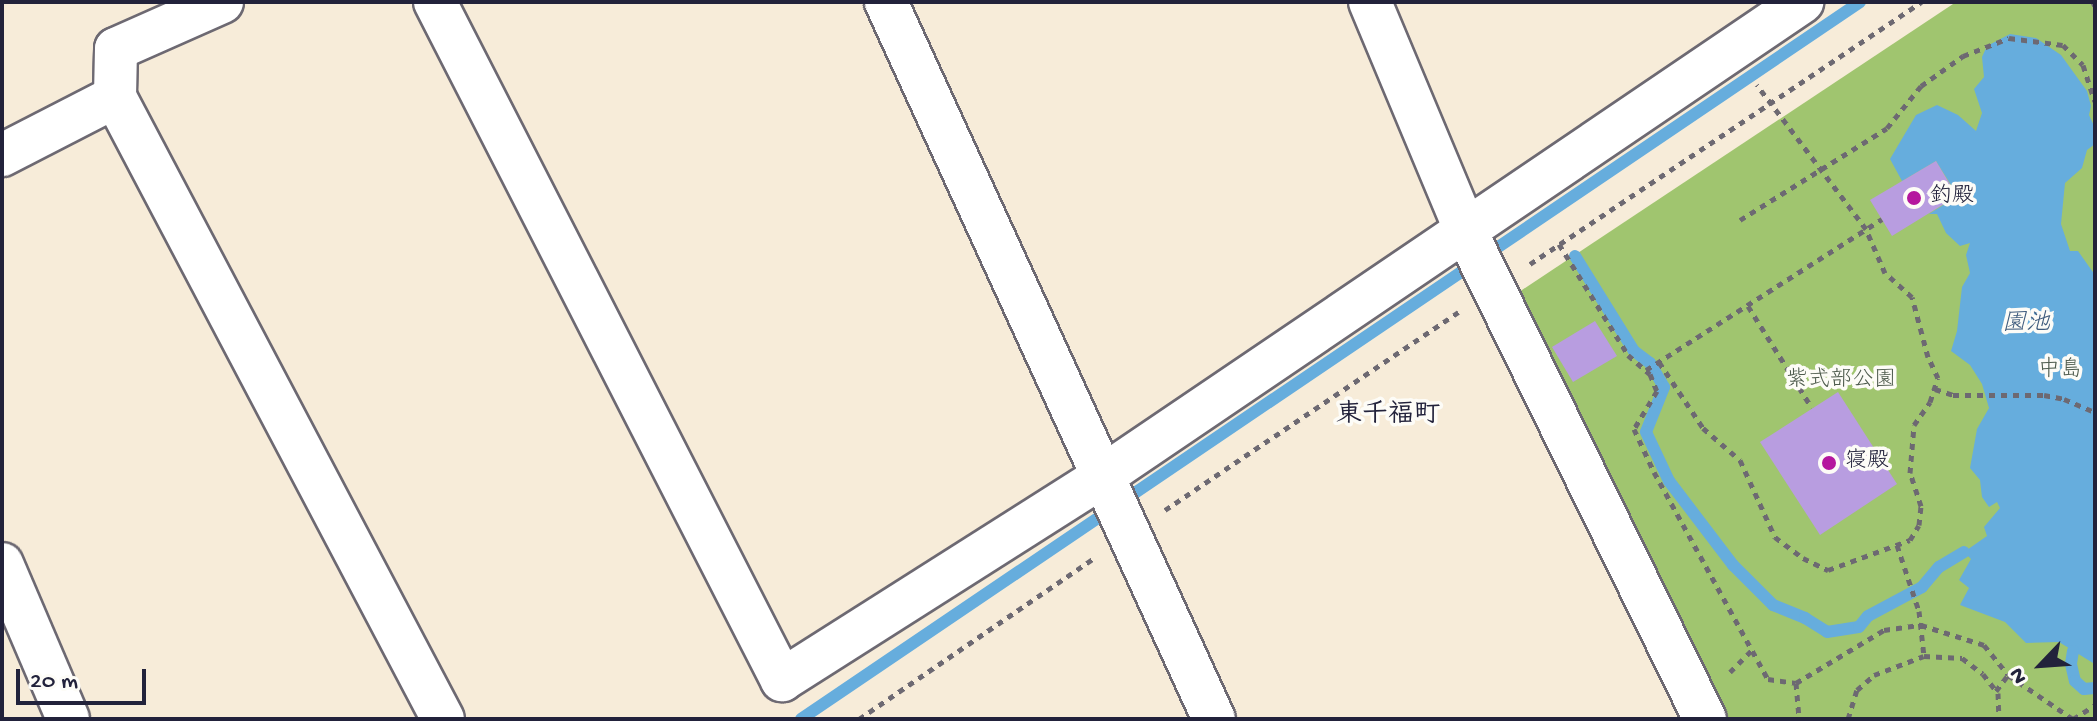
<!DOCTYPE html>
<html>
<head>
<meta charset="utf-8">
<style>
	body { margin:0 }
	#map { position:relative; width:2097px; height:721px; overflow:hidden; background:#f7ecd9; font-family:"Gochi Hand","Klee One",sans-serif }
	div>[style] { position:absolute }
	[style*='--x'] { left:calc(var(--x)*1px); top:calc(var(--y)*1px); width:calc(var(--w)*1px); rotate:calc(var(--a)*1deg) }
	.green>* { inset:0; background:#a0c56f }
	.water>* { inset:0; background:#66addd }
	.stream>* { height:12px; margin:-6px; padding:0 6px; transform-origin:6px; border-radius:6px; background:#66addd }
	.building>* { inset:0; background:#b89de0 }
	.path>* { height:5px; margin-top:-2.5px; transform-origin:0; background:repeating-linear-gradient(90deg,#6d6972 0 6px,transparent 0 12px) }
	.roads { filter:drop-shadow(2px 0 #6d6972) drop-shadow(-2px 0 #6d6972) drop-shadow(0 2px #6d6972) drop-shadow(0 -2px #6d6972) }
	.minor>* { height:42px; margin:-21px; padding:0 21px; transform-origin:21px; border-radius:21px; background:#fff }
	.dots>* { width:22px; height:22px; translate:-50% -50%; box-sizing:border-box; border:4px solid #fdfcf7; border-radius:50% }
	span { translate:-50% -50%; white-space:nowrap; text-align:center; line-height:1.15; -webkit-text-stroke:7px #fdfcf7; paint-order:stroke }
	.poi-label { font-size:22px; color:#22223b }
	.left { translate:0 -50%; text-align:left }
	.park-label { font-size:22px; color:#4e5b4d }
	.water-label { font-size:24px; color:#3d5a7c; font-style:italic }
	.quarter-label { font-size:26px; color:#22223b; font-weight:700 }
	.frame { position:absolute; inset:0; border:4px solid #22223b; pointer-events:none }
	.north { position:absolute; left:2001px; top:625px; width:80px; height:80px; -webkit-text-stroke:6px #fdfcf7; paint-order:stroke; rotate:245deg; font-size:22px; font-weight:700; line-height:32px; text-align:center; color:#22223b }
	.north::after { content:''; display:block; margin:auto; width:28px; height:36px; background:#22223b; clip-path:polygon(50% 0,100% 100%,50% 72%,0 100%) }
	.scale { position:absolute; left:16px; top:669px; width:130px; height:36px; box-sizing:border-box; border:4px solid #22223b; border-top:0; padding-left:10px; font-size:24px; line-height:28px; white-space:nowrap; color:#22223b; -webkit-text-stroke:6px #fdfcf7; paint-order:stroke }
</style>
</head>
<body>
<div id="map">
	<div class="green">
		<div style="clip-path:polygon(1956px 2px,2095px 2px,2095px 719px,1726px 719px,1516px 294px)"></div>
	</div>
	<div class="water">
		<div style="clip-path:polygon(2010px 34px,2036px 38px,2061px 55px,2087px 91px,2091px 106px,2089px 115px,2095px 128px,2095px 144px,2087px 150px,2082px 168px,2065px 183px,2061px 224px,2070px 251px,2078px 251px,2095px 275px,2093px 663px,2059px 642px,2026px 643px,2005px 622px,1960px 605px,1969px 588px,1959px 580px,1971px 559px,1964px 552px,1987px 536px,1984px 527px,2000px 508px,1997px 502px,1989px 507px,1982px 497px,1980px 480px,1970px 468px,1977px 429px,1989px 408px,1982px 384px,1970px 365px,1951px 351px,1957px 331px,1962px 287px,1970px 273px,1966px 255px,1970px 243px,1960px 246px,1946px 233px,1937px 214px,1929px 214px,1958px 196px,1936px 161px,1902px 181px,1890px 159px,1916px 115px,1937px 105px,1958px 115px,1976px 131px,1982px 113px,1974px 89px,1984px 77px,1982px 57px,1987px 46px)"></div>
	</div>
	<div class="stream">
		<div style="--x:1575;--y:256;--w:112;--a:58.2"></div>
		<div style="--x:1634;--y:351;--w:20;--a:37"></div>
		<div style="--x:1650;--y:363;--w:28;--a:60"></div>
		<div style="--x:1664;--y:387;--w:48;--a:111.8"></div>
		<div style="--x:1646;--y:432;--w:54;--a:64.9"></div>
		<div style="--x:1669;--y:481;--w:106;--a:52.7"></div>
		<div style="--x:1733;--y:565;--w:57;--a:45"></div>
		<div style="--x:1773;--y:605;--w:35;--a:22"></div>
		<div style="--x:1805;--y:618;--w:26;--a:32"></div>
		<div style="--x:1827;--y:632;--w:32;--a:-9"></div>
		<div style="--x:1859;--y:627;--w:14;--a:-51"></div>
		<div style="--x:1868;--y:616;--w:61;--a:-28.2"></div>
		<div style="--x:1922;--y:587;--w:26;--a:-50"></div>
		<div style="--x:1939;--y:567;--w:29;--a:-31"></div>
		<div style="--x:2073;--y:651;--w:13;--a:99"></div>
		<div style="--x:2071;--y:664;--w:17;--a:77"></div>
		<div style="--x:2075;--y:681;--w:12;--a:42"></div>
		<div style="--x:2084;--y:689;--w:11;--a:-5"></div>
		<div style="--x:801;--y:719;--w:1279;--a:-34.1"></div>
	</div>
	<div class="building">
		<div style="clip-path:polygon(1936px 161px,1957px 196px,1892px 236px,1870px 200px)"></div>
		<div style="clip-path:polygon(1595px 321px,1617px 356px,1573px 382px,1552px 347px)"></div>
		<div style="clip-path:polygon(1838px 392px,1897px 484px,1820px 535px,1760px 442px)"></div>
	</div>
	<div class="path">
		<div style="--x:2093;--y:2;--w:4;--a:63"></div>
		<div style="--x:1740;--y:220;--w:173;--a:-32"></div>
		<div style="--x:1887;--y:128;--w:54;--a:-51"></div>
		<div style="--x:1921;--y:86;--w:52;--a:-35.5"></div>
		<div style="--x:1963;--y:56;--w:49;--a:-21.4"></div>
		<div style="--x:2009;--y:38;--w:54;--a:7.4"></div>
		<div style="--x:2063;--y:45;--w:28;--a:45"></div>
		<div style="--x:2083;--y:65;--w:38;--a:72"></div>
		<div style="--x:1559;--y:244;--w:131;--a:58.1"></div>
		<div style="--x:1628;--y:355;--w:29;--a:41"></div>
		<div style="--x:1650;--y:374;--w:18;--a:68"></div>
		<div style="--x:1657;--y:391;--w:44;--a:121.2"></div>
		<div style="--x:1634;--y:429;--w:47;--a:65.1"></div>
		<div style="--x:1654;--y:472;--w:236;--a:61.2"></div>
		<div style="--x:1768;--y:679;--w:28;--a:8"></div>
		<div style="--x:1796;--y:683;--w:36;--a:85"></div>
		<div style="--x:1530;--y:264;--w:471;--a:-33.8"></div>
		<div style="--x:1748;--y:306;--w:120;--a:57.9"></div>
		<div style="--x:1659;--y:362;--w:79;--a:56.3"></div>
		<div style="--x:1703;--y:428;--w:49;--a:40.9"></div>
		<div style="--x:1740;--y:460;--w:85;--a:65.6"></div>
		<div style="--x:1775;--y:537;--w:35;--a:37"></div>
		<div style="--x:1803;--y:558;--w:28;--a:26"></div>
		<div style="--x:1828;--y:570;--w:87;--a:-20.1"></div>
		<div style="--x:1910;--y:540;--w:17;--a:-59"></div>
		<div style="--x:1919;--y:525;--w:19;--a:-84"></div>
		<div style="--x:1921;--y:506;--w:35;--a:-108"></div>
		<div style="--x:1910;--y:473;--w:48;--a:-85.2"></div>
		<div style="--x:1914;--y:425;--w:28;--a:-55"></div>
		<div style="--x:1930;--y:402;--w:25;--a:-72"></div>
		<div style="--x:1938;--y:378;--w:23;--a:-115"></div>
		<div style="--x:1928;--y:357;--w:62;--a:-104.9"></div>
		<div style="--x:1912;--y:297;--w:36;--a:-138"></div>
		<div style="--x:1885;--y:273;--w:48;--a:-113.4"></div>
		<div style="--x:1866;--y:229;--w:181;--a:-127.1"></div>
		<div style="--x:1646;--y:370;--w:280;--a:-32.6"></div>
		<div style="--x:1935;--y:389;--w:19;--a:18"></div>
		<div style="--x:1953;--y:395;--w:91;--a:0"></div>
		<div style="--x:2044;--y:395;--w:20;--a:11"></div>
		<div style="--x:2064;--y:399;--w:34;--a:23"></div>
		<div style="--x:1165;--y:510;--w:354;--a:-34"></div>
		<div style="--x:1897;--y:545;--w:70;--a:71.6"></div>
		<div style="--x:1919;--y:611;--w:45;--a:83.7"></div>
		<div style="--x:1730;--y:672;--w:31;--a:-45"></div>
		<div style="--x:1796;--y:683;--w:103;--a:-31.1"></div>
		<div style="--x:1884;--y:630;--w:37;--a:-8"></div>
		<div style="--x:1921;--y:625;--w:66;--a:17.6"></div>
		<div style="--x:1984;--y:645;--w:38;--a:51"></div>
		<div style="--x:2008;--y:675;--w:78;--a:34.1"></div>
		<div style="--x:1996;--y:691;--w:20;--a:-53"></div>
		<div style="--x:859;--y:719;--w:285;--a:-34.4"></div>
		<div style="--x:1848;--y:719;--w:30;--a:-73"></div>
		<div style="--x:1857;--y:690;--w:23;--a:-41"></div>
		<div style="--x:1874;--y:675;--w:53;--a:-20.8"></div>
		<div style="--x:1924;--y:656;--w:38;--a:3"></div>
		<div style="--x:1962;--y:658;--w:26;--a:37"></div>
		<div style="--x:1983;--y:674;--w:24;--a:52"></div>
		<div style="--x:1998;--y:693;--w:26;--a:88"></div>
		<div style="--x:2073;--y:719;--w:26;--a:-32"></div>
	</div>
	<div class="roads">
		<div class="minor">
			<div style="--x:222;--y:2;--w:116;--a:156.1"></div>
			<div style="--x:116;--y:49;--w:48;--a:91.2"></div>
			<div style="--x:115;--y:97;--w:703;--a:62.2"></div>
			<div style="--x:435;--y:2;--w:762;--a:62.9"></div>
			<div style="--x:782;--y:680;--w:380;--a:-32.4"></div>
			<div style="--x:1103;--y:476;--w:845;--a:-34.14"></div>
			<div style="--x:886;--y:2;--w:788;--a:65.42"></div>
			<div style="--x:1370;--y:2;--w:249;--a:67.3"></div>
			<div style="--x:1466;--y:232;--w:542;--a:63.86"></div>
			<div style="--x:2;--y:155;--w:127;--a:-27.2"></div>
			<div style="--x:2;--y:564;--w:168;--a:66.9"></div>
		</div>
	</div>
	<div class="dots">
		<div style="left:1914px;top:198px;background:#b5179e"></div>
		<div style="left:1829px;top:463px;background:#b5179e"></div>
	</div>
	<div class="poi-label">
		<span class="left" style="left:1930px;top:198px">釣殿</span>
		<span class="left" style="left:1845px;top:463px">寝殿</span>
	</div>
	<div class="park-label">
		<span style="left:2060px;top:372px">中島</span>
		<span style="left:1841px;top:382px">紫式部公園</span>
	</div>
	<div class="water-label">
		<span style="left:2026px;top:325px">園池</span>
	</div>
	<div class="quarter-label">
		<span style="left:1388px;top:417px">東千福町</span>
	</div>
	<div class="frame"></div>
	<div class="north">N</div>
	<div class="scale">20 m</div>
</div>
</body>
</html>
